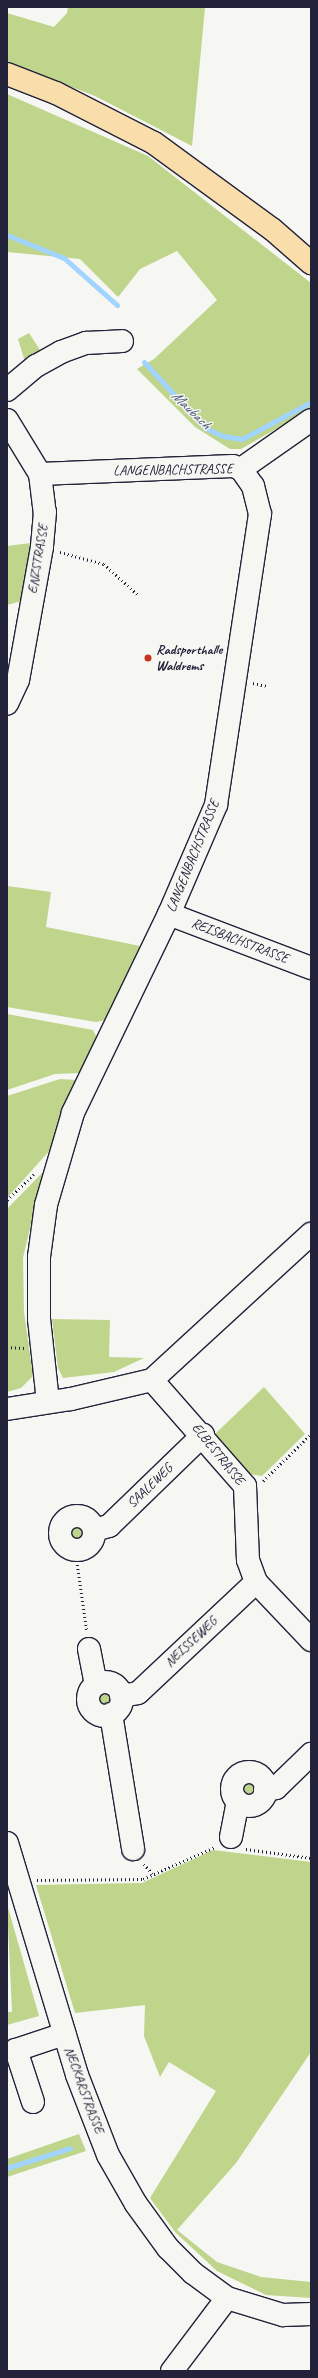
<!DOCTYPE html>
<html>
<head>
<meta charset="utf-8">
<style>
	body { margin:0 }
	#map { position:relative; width:318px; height:2378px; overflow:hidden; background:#f6f6f2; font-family:Caveat,sans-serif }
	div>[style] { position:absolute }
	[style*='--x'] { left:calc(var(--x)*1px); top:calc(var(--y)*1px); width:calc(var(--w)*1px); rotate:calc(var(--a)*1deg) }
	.green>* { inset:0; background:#bed58b }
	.round { border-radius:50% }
	.stream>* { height:5px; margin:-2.5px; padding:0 2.5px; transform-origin:2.5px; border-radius:2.5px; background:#a1d4fe }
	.path>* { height:2.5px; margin-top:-1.25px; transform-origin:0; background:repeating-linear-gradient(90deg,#22223b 0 1px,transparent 0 4px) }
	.roads { filter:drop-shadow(1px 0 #22223b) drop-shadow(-1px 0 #22223b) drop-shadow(0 1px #22223b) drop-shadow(0 -1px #22223b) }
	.minor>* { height:22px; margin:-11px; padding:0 11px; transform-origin:11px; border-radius:11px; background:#f6f6f2 }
	.minor>.ring { margin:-11px; padding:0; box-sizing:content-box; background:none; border:22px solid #f6f6f2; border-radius:50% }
	.major>* { height:22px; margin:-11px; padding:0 11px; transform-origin:11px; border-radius:11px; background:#f9deab }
	.dots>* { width:11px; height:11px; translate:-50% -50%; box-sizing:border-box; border:2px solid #f6f6f2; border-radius:50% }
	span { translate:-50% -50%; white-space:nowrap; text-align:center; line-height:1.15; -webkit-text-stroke:3px #f6f6f2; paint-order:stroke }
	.street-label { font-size:14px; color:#22223b }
	.poi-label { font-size:14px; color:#22223b; font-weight:700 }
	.left { translate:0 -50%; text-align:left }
	.water-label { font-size:15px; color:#485776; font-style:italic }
	.frame { position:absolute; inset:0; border:8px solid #22223b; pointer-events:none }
</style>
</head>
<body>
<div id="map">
	<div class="green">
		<div style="clip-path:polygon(68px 7px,205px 7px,192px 146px,95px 96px,7px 62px,7px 13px,54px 27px,67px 13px)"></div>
		<div style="clip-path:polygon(7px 94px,148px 156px,311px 283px,311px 409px,241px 449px,230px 449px,195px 427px,137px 369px,154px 359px,217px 300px,177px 251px,140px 269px,118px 297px,80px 259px,7px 252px)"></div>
		<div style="clip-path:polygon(29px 333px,42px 353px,25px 362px,18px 339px)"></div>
		<div style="clip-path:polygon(39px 542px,25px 600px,7px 605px,7px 546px)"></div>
		<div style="clip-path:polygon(7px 886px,51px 892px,46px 927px,140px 946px,107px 1020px,96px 1022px,7px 1007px)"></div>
		<div style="clip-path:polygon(7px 1014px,93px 1030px,97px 1038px,81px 1073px,55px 1074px,7px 1090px)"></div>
		<div style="clip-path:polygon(60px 1079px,76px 1080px,51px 1149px,7px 1198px,7px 1096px)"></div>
		<div style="clip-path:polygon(43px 1172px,23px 1258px,24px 1312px,33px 1376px,21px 1388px,7px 1392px,7px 1209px)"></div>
		<div style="clip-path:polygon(52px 1319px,110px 1320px,109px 1357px,144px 1358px,114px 1372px,63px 1378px,58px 1368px)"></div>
		<div style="clip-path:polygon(264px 1387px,305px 1434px,262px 1476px,249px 1474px,214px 1435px)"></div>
		<div class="round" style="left:66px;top:1522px;width:22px;height:22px"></div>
		<div class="round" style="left:95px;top:1688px;width:20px;height:20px"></div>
		<div class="round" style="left:238px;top:1778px;width:20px;height:20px"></div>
		<div style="clip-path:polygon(213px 1850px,311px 1862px,311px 2052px,236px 2163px,177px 2230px,217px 2262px,261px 2277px,311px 2282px,311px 2298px,266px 2295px,217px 2271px,175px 2232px,150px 2198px,216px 2091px,169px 2062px,160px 2077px,144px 2036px,145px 2005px,75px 2013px,36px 1885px,142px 1883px)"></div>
		<div style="clip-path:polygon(7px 1904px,39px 2016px,7px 2025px,7px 2012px,12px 2012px)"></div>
		<div style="clip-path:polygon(79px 2134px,86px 2151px,7px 2177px,7px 2159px)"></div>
	</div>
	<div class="stream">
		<div style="--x:7;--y:235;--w:61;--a:22"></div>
		<div style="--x:64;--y:258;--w:71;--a:41.6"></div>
		<div style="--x:144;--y:362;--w:90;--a:47.3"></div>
		<div style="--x:205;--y:428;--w:20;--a:24"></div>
		<div style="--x:223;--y:436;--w:19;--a:9"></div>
		<div style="--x:242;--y:439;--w:78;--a:-28.2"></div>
		<div style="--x:7;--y:2168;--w:66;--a:-17.6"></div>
	</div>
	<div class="path">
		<div style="--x:60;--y:552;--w:46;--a:15.3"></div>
		<div style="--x:104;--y:564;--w:45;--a:42.3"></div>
		<div style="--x:253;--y:683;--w:14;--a:12"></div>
		<div style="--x:7;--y:1200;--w:37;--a:-44"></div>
		<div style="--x:7;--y:1347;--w:17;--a:3"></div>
		<div style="--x:263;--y:1481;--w:67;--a:-44.4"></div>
		<div style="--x:77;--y:1561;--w:71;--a:81.9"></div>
		<div style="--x:246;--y:1849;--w:66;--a:7.9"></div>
		<div style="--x:144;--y:1864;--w:13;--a:48"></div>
		<div style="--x:37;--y:1880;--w:106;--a:-0.5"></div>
		<div style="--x:143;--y:1879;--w:79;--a:-24"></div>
	</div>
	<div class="roads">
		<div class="minor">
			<div style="--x:7;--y:390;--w:38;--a:-40"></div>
			<div style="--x:36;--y:366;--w:29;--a:-29"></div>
			<div style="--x:61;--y:352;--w:27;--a:-20"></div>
			<div style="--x:86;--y:343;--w:36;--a:-3"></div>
			<div style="--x:7;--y:420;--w:63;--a:58.6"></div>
			<div style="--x:40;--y:474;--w:38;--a:83"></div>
			<div style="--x:45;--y:512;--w:35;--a:95"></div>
			<div style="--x:42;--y:547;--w:135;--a:100.2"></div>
			<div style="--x:18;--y:680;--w:26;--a:115"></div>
			<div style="--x:241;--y:469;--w:85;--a:-35"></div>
			<div style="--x:40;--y:474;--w:193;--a:-2.4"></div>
			<div style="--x:233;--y:466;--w:9;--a:21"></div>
			<div style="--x:241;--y:469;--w:21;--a:55"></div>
			<div style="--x:253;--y:486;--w:29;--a:76"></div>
			<div style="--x:260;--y:514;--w:294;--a:98.6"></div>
			<div style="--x:216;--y:805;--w:119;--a:113.3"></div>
			<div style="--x:169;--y:914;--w:221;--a:115.8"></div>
			<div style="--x:73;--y:1113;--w:96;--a:106.4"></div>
			<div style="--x:46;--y:1205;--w:52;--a:97.7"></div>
			<div style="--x:39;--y:1257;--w:62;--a:90"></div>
			<div style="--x:39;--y:1319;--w:83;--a:83.8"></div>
			<div style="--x:169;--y:914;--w:152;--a:20.8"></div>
			<div style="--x:152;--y:1380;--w:141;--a:48.7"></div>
			<div style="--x:245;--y:1486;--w:74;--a:87.7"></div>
			<div style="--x:248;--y:1560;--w:23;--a:70"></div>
			<div style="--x:256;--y:1582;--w:80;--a:46.5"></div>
			<div style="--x:7;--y:1409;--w:65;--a:-8.9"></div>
			<div style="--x:71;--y:1399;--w:83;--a:-13.2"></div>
			<div style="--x:152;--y:1380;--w:216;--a:-42.6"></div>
			<div class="ring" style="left:60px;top:1516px;width:12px;height:12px"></div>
			<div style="--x:94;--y:1530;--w:16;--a:-15"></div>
			<div style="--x:109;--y:1526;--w:131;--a:-44.1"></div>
			<div style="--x:89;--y:1649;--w:36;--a:79"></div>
			<div class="ring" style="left:88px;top:1682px;width:12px;height:12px"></div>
			<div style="--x:121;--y:1696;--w:17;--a:-10"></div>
			<div style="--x:138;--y:1693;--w:162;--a:-43.2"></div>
			<div style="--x:111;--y:1714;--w:137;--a:80.7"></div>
			<div class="ring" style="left:232px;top:1772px;width:12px;height:12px"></div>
			<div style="--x:265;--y:1790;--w:11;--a:-10"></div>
			<div style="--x:276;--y:1788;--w:49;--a:-44.2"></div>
			<div style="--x:231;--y:1837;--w:36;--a:-79"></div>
			<div style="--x:7;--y:1843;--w:242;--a:73.2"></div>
			<div style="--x:77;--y:2075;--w:86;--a:68.8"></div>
			<div style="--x:108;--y:2155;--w:56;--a:60.3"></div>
			<div style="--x:136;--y:2204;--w:54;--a:54"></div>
			<div style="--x:168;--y:2248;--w:35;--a:45"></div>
			<div style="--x:193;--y:2273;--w:42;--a:36.3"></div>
			<div style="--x:227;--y:2298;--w:59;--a:16.9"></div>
			<div style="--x:283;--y:2315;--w:28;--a:-2"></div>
			<div style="--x:33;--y:2102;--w:55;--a:-108.1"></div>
			<div style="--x:16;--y:2050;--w:51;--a:-18.4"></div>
			<div style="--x:172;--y:2371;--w:91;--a:-53"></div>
		</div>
		<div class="major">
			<div style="--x:7;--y:74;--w:53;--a:21.2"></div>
			<div style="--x:56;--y:93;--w:110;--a:27"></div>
			<div style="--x:154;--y:143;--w:146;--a:36.1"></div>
			<div style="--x:272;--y:229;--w:52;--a:41.1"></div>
		</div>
	</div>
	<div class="dots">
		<div style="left:148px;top:658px;background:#c8321e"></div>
	</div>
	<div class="street-label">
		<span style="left:173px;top:470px;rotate:-1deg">LANGENBACHSTRASSE</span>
		<span style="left:38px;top:559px;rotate:-81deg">ENZSTRASSE</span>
		<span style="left:193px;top:856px;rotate:-68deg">LANGENBACHSTRASSE</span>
		<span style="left:240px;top:941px;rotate:21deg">REISBACHSTRASSE</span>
		<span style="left:218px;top:1454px;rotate:51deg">ELBESTRASSE</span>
		<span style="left:150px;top:1486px;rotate:-44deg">SAALEWEG</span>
		<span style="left:191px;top:1642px;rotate:-43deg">NEISSEWEG</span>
		<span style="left:84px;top:2090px;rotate:70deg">NECKARSTRASSE</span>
	</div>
	<div class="poi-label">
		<span class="left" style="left:156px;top:658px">Radsporthalle<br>Waldrems</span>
	</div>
	<div class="water-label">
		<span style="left:191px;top:410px;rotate:44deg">Maubach</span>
	</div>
	<div class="frame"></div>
</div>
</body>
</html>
